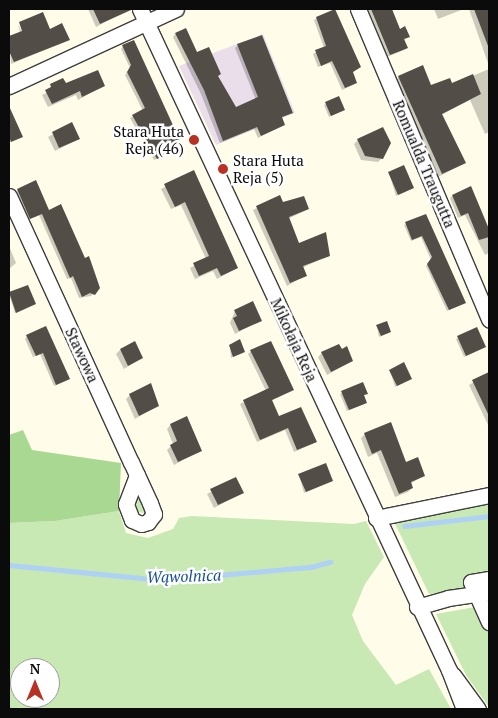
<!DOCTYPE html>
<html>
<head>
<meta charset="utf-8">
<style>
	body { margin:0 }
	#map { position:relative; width:498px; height:718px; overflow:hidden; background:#fffde9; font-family:"PT Serif",serif }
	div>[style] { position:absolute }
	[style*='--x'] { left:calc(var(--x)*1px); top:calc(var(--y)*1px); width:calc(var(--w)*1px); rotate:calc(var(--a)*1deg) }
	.industrial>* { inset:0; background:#eadeea }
	.green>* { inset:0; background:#c8e8b4 }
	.forest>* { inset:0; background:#a9d893 }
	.shadow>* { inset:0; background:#0003 }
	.stream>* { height:4.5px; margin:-2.25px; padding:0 2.25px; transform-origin:2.25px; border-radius:2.25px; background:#aed1f5 }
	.building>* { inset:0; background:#534d47 }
	.roads { filter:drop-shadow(1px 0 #3e3e3e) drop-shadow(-1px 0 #3e3e3e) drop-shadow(0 1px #3e3e3e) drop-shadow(0 -1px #3e3e3e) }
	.minor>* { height:15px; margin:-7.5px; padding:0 7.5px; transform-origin:7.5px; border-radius:7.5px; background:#fff }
	.dots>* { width:14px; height:14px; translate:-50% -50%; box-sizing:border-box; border:2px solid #fff; border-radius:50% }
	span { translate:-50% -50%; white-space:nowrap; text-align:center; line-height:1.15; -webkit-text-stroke:5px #fff; paint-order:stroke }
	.poi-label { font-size:15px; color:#0b0b0b }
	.right { translate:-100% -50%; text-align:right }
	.left { translate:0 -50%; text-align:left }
	.street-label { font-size:15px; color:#0b0b0b }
	.water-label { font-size:16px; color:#164f9a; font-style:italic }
	.frame { position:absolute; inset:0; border:10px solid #0b0b0b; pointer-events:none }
	.north { position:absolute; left:10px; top:658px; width:50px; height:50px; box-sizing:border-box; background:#fff; border:1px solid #9d9d9d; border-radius:50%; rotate:0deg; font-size:14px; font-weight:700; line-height:20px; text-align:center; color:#0b0b0b }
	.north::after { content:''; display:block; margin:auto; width:18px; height:22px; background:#b93125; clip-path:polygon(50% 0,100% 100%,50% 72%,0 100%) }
</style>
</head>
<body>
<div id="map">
	<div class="industrial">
		<div style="clip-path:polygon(263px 34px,295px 113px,216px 145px,179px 66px)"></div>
	</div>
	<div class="green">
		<div style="clip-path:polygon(136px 488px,146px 510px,143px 513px,135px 511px,132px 499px)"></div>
		<div style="clip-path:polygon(489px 490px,489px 586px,429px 594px,388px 509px)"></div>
		<div style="clip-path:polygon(evenodd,119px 511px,126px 533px,148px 538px,173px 529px,179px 518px,192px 516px,354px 524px,366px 521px,384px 557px,365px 584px,352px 615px,363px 641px,396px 685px,429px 669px,451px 709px,9px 709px,9px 523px,55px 521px,119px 511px,20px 668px,50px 668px,50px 698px,20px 698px,20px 668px)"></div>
		<div style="clip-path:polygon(475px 607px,489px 635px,489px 707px,466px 675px,436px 614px)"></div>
	</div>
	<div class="forest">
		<div style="clip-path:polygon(23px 430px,32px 450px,121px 463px,119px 511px,55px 521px,9px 523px,9px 435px)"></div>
	</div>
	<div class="shadow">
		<div style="clip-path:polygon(88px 9px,115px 9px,118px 15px,96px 27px)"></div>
		<div style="clip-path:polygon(368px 9px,390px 9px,399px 31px,408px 37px,404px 40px,407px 48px,404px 50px,387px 57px)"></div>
		<div style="clip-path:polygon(434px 9px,464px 9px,438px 19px)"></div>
		<div style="clip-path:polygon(469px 9px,489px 9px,489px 66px)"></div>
		<div style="clip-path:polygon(317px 18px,359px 67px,352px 72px,355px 82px,353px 85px,342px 90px,330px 63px,318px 67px,313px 54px,324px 48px,314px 20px)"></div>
		<div style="clip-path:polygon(18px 24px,24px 37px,50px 30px,68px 40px,11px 64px,9px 37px,20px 33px)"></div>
		<div style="clip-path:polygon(175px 34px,217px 77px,235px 108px,256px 100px,235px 48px,238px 45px,291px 113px,281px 118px,284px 124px,258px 138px,254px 129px,220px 143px,201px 94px,173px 37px)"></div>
		<div style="clip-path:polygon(123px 46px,179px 149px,154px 160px,130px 118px,143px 111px,125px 75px,130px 68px,121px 49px)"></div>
		<div style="clip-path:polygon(489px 69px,489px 132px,485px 134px,470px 100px,441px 115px,465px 163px,438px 177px,395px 81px,399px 77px,431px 87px,451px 85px)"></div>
		<div style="clip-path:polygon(65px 84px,103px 86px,78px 100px,76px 95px,48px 107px,42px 95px)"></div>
		<div style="clip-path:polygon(338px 98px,341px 111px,329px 117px,324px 105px)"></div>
		<div style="clip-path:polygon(9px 108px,22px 136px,10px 142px,9px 140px)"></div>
		<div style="clip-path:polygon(71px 124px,78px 139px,55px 151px,48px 137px)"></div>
		<div style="clip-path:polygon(358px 140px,382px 158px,378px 162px,361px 160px,354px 144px)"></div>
		<div style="clip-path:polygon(193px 172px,237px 268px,217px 279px,213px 271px,195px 279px,190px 268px,206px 259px,181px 205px,171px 209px,161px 189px)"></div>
		<div style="clip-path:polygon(389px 173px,413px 188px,396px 196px)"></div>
		<div style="clip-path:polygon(18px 190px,48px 212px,84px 260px,88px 258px,99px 288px,91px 296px,79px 298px,71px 278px,67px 279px,39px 215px,27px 220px,15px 193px)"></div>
		<div style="clip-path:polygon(452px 196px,486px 227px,489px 226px,489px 253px,485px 255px,465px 215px,458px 218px,450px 198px)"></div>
		<div style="clip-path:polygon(279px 197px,282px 203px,308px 209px,288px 219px,299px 244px,329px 255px,302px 268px,306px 275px,287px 286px,253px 210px)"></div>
		<div style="clip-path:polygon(425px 215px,463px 304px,447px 311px,426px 266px,431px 260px,421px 237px,411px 241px,404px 225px)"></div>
		<div style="clip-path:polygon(9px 246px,16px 263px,9px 269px)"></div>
		<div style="clip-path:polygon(27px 286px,34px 304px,15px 313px,9px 294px)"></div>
		<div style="clip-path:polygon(235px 311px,261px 320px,235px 334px,230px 323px)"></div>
		<div style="clip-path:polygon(377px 326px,390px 332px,379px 337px)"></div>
		<div style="clip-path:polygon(476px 329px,483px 348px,464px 357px,456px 339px)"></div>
		<div style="clip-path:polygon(27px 336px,69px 379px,66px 381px,54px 386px,40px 354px,33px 357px,25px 339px)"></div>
		<div style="clip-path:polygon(230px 346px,242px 353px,231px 358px)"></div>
		<div style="clip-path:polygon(120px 350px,141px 358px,124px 369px,116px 354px)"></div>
		<div style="clip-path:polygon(251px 351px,292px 390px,271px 401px,278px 418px,315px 441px,312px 444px,294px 452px,285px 430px,257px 442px,240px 404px,266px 391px,248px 354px)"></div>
		<div style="clip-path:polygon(322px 353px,352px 361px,327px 375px,318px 357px)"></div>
		<div style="clip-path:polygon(390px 371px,410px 379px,395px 387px)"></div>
		<div style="clip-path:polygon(489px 373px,489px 427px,469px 385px)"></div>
		<div style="clip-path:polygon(363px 383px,366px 393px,363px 396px,364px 404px,347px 411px,340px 394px)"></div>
		<div style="clip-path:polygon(130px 395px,158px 405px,135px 419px,126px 399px)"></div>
		<div style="clip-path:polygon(170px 425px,201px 450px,174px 465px,167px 450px,173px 444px,167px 429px)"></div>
		<div style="clip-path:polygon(365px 434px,423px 476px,410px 484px,412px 488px,408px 492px,395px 497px,377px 453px,368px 457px,361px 438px)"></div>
		<div style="clip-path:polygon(299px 475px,332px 480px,304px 493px)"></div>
		<div style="clip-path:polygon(236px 479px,242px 493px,214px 508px,207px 494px)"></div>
	</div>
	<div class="stream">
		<div style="--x:404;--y:526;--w:86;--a:-6.7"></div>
		<div style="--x:9;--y:565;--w:153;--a:5.6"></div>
		<div style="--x:161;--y:580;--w:151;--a:-5"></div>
		<div style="--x:311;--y:567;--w:20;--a:-15"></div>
		<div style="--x:9;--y:709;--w:1;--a:0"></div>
	</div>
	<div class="building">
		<div style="clip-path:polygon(93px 9px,131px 9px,131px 10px,100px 24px)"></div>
		<div style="clip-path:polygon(335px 9px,361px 67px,353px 72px,357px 83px,345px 88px,332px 61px,321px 66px,315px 50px,326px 46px,316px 17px)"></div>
		<div style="clip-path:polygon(371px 9px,392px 9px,400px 29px,405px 26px,410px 37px,404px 39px,408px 48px,390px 55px)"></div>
		<div style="clip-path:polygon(474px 9px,489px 9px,489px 46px,488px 46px)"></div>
		<div style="clip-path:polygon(43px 12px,50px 29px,62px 23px,70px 40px,14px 62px,9px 51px,9px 36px,22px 31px,19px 22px)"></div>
		<div style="clip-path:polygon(186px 28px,197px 52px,209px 47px,221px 74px,218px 76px,236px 107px,258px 97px,237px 44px,262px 35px,293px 113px,282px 117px,285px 125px,261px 136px,257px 127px,223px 141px,204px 90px,175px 33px)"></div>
		<div style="clip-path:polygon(134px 40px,183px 147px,157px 159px,132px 115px,145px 108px,127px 72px,131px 65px,122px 45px)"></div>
		<div style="clip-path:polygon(423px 65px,431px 85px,450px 78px,452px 83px,473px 74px,481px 94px,442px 114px,466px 163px,442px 174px,398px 76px)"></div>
		<div style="clip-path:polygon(98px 70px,105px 86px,82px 97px,80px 91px,52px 104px,45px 90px,51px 87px,50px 84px,63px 78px,66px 83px)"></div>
		<div style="clip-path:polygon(339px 96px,345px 110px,331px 116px,325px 102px)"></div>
		<div style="clip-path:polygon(9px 106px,23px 137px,11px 142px,9px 136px)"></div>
		<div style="clip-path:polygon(72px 122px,80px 139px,59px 148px,52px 132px)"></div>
		<div style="clip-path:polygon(383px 127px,391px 143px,383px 159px,365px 156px,357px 139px)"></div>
		<div style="clip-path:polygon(404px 165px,414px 188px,398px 195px,388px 172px)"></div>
		<div style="clip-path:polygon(194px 170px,238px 268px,221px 276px,217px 268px,199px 276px,193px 263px,209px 256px,185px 202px,175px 207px,164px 184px)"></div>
		<div style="clip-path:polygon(36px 180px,49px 210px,61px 204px,85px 258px,89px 256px,100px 288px,95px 295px,90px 293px,82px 297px,73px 276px,70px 278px,42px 214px,30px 219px,17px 189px)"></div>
		<div style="clip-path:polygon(471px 186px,489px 229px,489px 237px,479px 240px,468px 213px,461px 216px,452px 195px)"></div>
		<div style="clip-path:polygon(280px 195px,283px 202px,304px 196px,309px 209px,289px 217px,299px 243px,326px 232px,330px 256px,303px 266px,307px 276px,290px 283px,256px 206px)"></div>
		<div style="clip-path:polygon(426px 214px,466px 303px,449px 310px,427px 264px,432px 257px,422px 236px,412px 240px,405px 222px)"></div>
		<div style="clip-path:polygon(28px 285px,36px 304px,16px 313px,9px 292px)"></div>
		<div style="clip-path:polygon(253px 301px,262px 321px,239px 331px,233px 318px,237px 316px,234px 310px)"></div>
		<div style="clip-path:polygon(387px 321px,391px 332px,381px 336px,376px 325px)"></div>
		<div style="clip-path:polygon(46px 326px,70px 379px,56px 385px,43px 353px,36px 356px,26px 335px)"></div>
		<div style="clip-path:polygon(477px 327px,486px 347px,466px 356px,457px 336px)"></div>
		<div style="clip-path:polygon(240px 339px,245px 352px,233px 357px,229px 345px)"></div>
		<div style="clip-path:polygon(135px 341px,143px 358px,128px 366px,120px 349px)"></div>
		<div style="clip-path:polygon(271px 341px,294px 390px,272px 400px,279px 416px,301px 407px,317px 442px,297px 450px,288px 428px,260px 440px,243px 400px,269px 388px,250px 350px)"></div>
		<div style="clip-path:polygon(339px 344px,342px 349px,347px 346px,353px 361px,331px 372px,321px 352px)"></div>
		<div style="clip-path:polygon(404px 362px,412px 379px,397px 386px,389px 370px)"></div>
		<div style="clip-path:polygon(489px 372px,489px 416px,472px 380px)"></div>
		<div style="clip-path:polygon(363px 382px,368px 394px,364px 395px,367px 403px,349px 410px,341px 391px)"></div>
		<div style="clip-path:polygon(151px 383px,159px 406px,139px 416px,129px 394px)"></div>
		<div style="clip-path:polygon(187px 416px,202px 451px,178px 462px,170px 445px,177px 441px,170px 424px)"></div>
		<div style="clip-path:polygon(391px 422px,406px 462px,418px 457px,425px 476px,411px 482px,413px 488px,399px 494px,381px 450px,372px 454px,364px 433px)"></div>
		<div style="clip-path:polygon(326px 463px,333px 481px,306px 492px,298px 474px)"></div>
		<div style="clip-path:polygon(236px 477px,244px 493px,218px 505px,210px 489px)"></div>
	</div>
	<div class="roads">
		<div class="minor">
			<div style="--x:140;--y:9;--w:730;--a:64.95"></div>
			<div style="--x:449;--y:670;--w:42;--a:69"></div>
			<div style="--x:358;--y:9;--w:337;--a:67.1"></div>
			<div style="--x:9;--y:86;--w:184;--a:-24.8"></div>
			<div style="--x:9;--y:196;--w:293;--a:65.4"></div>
			<div style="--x:131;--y:462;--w:45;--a:65.1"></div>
			<div style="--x:150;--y:503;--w:12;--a:70"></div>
			<div style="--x:154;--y:514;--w:10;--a:127"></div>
			<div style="--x:148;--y:522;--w:7;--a:164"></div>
			<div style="--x:141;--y:524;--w:10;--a:-156"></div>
			<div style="--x:132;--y:520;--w:17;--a:-111"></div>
			<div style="--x:126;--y:504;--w:31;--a:-69"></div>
			<div style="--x:376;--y:518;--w:115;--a:-11.5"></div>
			<div style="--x:489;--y:579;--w:18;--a:171"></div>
			<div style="--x:471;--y:582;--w:44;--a:65.8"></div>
			<div style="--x:417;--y:607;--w:32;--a:-16"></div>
			<div style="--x:448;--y:598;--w:41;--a:-8.3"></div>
			<div style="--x:453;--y:675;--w:42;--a:53.7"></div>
		</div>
	</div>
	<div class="dots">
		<div style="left:194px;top:140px;background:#b93125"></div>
		<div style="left:223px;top:169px;background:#b93125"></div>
	</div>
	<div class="poi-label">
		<span class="right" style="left:184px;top:140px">Stara Huta<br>Reja (46)</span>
		<span class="left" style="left:233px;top:169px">Stara Huta<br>Reja (5)</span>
	</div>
	<div class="street-label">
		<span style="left:424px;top:164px;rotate:67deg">Romualda Traugutta</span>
		<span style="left:294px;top:340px;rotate:65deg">Mikołaja Reja</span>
		<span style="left:82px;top:355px;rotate:65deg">Stawowa</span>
	</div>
	<div class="water-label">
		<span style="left:184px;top:576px;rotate:-2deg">Wąwolnica</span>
	</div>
	<div class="frame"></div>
	<div class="north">N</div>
</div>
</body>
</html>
